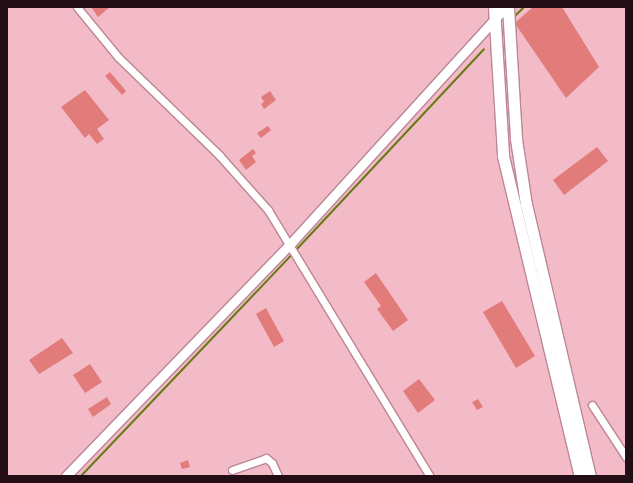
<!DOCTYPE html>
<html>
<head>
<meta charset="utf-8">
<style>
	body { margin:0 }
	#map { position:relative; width:633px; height:483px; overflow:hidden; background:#f3bac8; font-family:"DejaVu Sans",sans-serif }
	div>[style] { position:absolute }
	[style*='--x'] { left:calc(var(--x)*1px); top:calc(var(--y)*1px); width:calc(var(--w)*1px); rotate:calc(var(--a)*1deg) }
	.stream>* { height:2px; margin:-1px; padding:0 1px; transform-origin:1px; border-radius:1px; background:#657c12 }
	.building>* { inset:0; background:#e27c7a }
	.roads { filter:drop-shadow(1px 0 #bc8694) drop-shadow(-1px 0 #bc8694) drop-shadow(0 1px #bc8694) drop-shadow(0 -1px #bc8694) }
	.minor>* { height:7px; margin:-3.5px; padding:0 3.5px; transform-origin:3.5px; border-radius:3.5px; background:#fff }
	.tertiary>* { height:9px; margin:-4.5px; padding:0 4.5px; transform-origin:4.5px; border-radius:4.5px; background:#fff }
	.primary>* { height:11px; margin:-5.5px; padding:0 5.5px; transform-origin:5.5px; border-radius:5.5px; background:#fff }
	span { translate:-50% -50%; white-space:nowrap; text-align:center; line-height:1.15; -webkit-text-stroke:4px #f9cad6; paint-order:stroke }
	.frame { position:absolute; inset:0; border:8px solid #220e14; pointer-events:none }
</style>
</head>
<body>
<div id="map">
	<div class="stream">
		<div style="--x:516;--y:15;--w:11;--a:-45"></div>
		<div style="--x:296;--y:250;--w:275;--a:-46.9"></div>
		<div style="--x:81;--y:476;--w:308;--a:-46.4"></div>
	</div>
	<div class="building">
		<div style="clip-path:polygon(91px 7px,110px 7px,98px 17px)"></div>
		<div style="clip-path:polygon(533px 7px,562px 7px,599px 67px,566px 98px,516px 25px,516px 22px)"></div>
		<div style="clip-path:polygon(110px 72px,126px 91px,122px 95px,105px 76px)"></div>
		<div style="clip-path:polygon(85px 90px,109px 120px,97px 129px,104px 139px,97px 144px,89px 134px,85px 138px,61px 107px)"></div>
		<div style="clip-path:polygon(270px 91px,276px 100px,264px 109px,261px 104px,264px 102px,261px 97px)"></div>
		<div style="clip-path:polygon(268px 126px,271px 130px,261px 138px,257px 133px)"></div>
		<div style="clip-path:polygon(597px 147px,608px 161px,564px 195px,553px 180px)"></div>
		<div style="clip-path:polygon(253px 149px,256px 153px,252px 156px,256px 162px,246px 170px,239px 160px)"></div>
		<div style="clip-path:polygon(376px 273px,408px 320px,393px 331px,377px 309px,381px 306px,364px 282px)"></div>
		<div style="clip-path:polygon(502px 301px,535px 356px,516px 368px,483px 312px)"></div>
		<div style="clip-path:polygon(266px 308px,284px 341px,274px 347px,256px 314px)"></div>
		<div style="clip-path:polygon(62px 338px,73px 353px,39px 374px,29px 360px)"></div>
		<div style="clip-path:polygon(90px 364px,102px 382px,85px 393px,73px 375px)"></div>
		<div style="clip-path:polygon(419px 379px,435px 400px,418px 413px,403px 391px)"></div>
		<div style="clip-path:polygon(107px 397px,111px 404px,93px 417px,88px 409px)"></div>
		<div style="clip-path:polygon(478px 399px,483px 407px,477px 410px,472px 402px)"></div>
		<div style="clip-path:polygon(188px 460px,190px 467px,182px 469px,180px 463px)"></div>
	</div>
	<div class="roads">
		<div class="minor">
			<div style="--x:77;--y:7;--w:65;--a:50.6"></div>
			<div style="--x:118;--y:57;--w:141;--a:44.1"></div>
			<div style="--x:219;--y:155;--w:74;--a:48.3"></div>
			<div style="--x:268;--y:210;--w:311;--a:58.7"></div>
			<div style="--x:592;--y:405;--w:62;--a:56.8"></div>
			<div style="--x:232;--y:470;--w:36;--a:-19"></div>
			<div style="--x:266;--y:458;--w:8;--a:40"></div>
			<div style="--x:272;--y:463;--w:14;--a:65"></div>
		</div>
		<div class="tertiary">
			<div style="--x:66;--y:476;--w:324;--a:-46"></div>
			<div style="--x:291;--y:243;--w:319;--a:-47.7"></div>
		</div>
		<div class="primary">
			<div style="--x:494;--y:7;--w:149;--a:86.5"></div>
			<div style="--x:503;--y:156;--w:329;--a:76.5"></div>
			<div style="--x:508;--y:7;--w:132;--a:86.5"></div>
			<div style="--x:516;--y:139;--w:66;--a:81.3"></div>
			<div style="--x:526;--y:204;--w:279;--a:76.8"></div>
		</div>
	</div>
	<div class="frame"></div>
</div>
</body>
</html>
